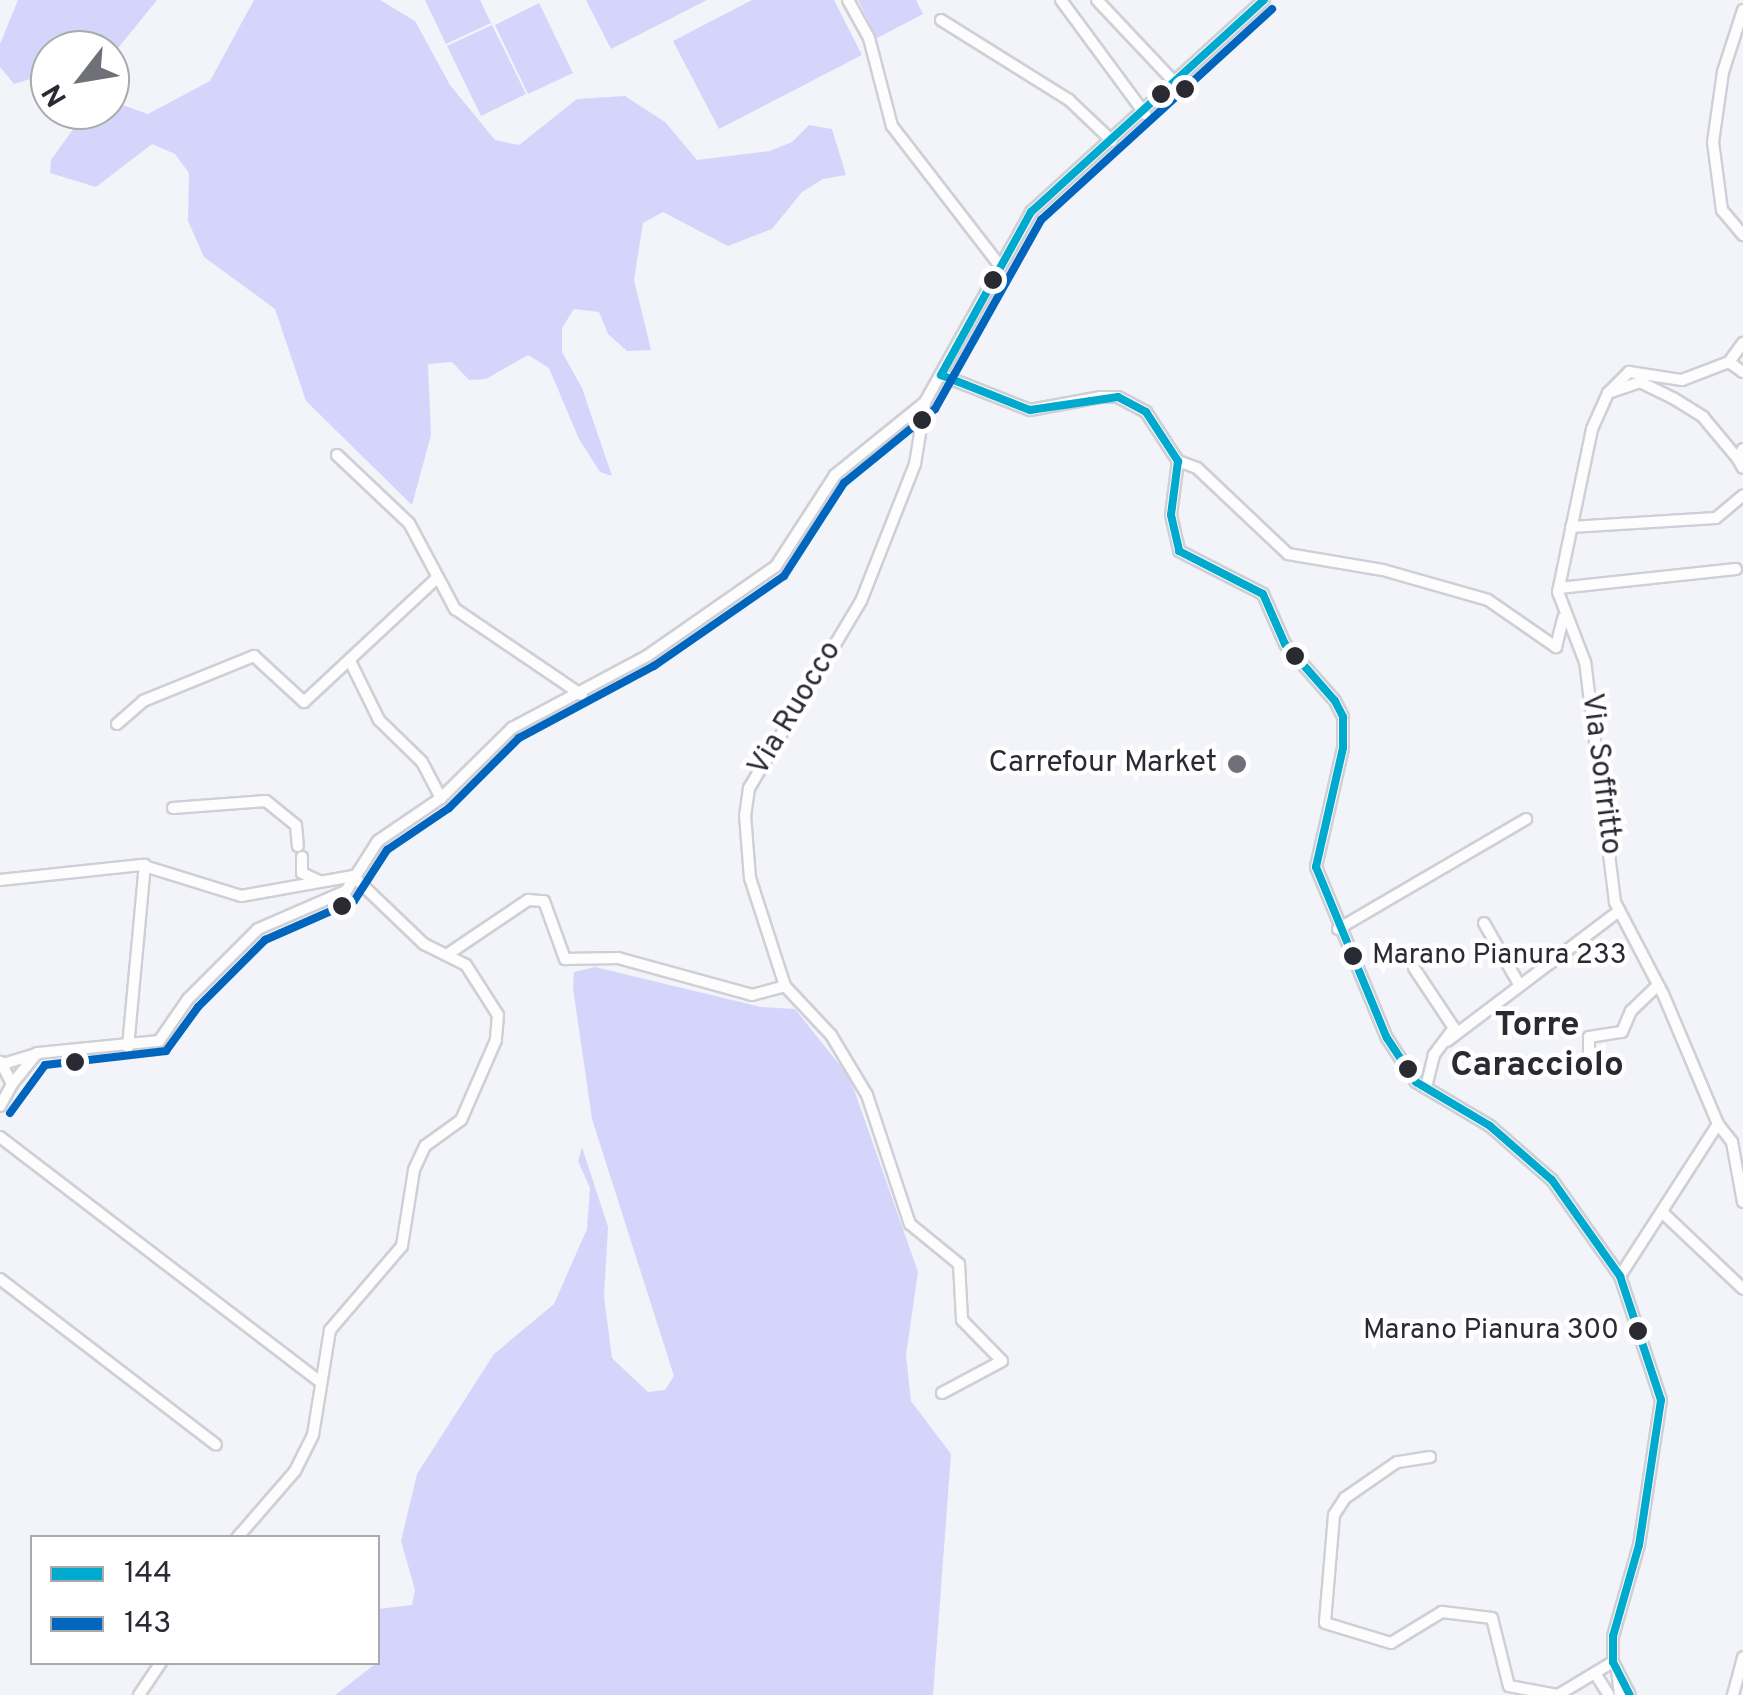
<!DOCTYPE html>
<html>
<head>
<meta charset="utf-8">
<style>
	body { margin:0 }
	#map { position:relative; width:1743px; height:1695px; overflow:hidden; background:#f3f3fa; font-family:Overpass,sans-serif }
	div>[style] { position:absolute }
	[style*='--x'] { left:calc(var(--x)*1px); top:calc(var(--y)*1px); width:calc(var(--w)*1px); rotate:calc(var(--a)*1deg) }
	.green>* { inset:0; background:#d5d5fb }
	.roads { filter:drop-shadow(2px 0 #cfcfd6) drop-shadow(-2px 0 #cfcfd6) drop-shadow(0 2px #cfcfd6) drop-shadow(0 -2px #cfcfd6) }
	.minor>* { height:10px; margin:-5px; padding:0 5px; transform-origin:5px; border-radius:5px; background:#fdfdfe }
	.bus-1>* { height:8px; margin:-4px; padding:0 4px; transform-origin:4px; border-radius:4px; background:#00a9ce }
	.bus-2>* { height:8px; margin:-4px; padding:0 4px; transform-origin:4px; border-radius:4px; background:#0065bd }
	.dots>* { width:28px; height:28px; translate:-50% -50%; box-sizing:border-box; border:5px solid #fff; border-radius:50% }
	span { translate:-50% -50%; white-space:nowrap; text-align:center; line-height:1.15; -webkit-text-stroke:9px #fff; paint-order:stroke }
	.bus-label { font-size:28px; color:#2a2a32 }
	.left { translate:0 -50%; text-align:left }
	.right { translate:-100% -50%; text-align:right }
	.street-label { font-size:30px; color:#2a2a32 }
	.poi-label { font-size:30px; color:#2a2a32 }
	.quarter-label { font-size:35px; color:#2a2a32; font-weight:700 }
	.legend { position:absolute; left:30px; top:1535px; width:350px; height:130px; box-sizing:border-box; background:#fff; border:2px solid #aaaaad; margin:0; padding:12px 18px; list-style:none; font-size:30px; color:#2a2a32 }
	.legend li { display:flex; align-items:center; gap:20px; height:50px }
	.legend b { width:50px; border:2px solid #aaaaad }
	.north { position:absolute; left:30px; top:30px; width:100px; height:100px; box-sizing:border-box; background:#fff; border:2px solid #aaaaad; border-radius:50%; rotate:239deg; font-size:28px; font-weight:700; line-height:40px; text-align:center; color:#2a2a32 }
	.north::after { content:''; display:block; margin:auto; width:35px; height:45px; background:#707078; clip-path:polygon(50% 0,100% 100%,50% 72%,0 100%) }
</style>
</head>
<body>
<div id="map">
	<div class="green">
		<div style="clip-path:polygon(18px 0,157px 0,110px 58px,110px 50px,50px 50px,50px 73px,14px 84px,0 67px,0 44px)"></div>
		<div style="clip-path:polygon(254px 0,380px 0,415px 21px,450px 85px,495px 140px,519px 145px,577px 99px,625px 96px,665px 122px,697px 160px,770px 151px,792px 142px,809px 125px,832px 129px,846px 175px,823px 179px,802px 192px,772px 229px,728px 246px,663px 212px,643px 223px,634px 280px,651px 350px,627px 351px,608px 334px,599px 312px,574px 309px,562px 328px,562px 352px,582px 388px,612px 476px,600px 472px,579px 439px,549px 368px,528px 355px,486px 379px,469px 380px,452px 362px,428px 364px,431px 435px,412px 505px,306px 401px,275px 309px,204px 257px,188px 221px,189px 173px,175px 154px,152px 144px,96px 187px,50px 173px,51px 160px,87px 110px,110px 110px,111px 101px,148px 114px,210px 81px)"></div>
		<div style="clip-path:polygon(425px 0,480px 0,491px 23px,446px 44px)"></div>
		<div style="clip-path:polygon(586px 0,707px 0,611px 49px)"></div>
		<div style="clip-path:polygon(752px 0,834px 0,862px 55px,719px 129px,673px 41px)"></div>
		<div style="clip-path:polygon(858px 0,916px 0,923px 14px,877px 38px)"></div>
		<div style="clip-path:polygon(539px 3px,573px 73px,528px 94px,495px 25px)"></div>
		<div style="clip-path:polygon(492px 25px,526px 94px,481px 116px,447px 46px)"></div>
		<div style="clip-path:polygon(595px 967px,761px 1007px,795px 1009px,850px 1078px,918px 1272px,906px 1355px,911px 1401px,951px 1454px,933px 1695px,335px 1695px,378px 1662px,378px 1609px,412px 1605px,415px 1590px,401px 1541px,417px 1474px,494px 1354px,554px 1304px,587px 1229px,590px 1188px,578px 1161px,582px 1147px,608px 1227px,604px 1297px,612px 1358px,648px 1392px,665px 1390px,674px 1376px,592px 1119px,573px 988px,574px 972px)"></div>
	</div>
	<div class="roads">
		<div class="minor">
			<div style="--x:848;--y:0;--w:43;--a:61.1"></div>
			<div style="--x:869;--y:38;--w:91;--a:75.4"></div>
			<div style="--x:892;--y:126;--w:173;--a:52.3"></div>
			<div style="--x:1061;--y:0;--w:142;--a:53.6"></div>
			<div style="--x:1097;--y:0;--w:117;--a:46.7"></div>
			<div style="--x:1743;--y:10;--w:65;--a:107.9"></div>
			<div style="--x:1723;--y:72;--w:71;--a:98.1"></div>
			<div style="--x:1713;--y:142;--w:69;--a:82.5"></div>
			<div style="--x:1722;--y:210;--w:33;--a:50"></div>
			<div style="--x:941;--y:20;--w:151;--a:32"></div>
			<div style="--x:1069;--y:100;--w:59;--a:43.6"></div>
			<div style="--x:1729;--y:362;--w:17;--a:36"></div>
			<div style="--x:941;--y:375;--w:96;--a:21.5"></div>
			<div style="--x:1030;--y:410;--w:71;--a:-10.5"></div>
			<div style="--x:1100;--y:397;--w:18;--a:0"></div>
			<div style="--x:1118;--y:397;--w:32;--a:28"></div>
			<div style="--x:1146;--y:412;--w:59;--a:56.9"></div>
			<div style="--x:1178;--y:461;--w:54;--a:97.4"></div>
			<div style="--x:1171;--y:515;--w:37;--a:77"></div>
			<div style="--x:1179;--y:551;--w:94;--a:27.1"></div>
			<div style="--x:1263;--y:594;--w:55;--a:66.3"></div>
			<div style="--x:1285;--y:644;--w:76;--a:48.7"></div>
			<div style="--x:1335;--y:701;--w:18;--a:63"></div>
			<div style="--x:1343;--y:717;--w:31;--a:90"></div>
			<div style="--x:1343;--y:748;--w:122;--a:102.8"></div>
			<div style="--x:1316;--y:867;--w:185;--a:67.5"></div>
			<div style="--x:1387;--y:1038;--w:53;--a:56.6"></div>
			<div style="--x:1416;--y:1082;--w:86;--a:30.7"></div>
			<div style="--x:1490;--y:1126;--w:82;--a:41.1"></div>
			<div style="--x:1552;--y:1180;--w:118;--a:54.7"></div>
			<div style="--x:1620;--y:1276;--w:131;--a:71.7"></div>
			<div style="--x:1661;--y:1400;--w:147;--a:98.6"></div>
			<div style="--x:1639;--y:1545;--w:95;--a:105.9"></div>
			<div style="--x:1613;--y:1636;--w:26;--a:90"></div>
			<div style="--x:1613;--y:1662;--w:37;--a:63"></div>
			<div style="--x:1608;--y:393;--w:34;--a:-19"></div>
			<div style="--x:1640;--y:382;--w:37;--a:26"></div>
			<div style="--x:1673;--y:398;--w:36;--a:32"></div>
			<div style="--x:1703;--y:417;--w:55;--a:50.2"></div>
			<div style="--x:925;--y:403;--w:62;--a:99.3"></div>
			<div style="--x:915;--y:464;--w:147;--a:111.5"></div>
			<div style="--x:861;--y:601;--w:218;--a:120.9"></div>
			<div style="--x:749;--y:788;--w:27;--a:98"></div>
			<div style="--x:745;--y:815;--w:63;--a:85.5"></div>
			<div style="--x:750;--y:878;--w:114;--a:72"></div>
			<div style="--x:785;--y:986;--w:67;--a:46.8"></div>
			<div style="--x:831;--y:1035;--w:70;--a:59"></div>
			<div style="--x:867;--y:1095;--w:136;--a:71.6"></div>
			<div style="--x:910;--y:1224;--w:63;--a:39.2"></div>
			<div style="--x:959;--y:1264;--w:56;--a:86.9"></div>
			<div style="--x:962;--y:1320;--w:57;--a:45.7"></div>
			<div style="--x:1002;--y:1361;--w:68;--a:151.9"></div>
			<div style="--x:1743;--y:449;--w:11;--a:117"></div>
			<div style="--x:1738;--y:459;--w:10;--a:61"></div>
			<div style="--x:337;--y:455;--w:99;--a:43.4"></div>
			<div style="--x:409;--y:523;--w:98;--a:61.9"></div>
			<div style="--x:455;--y:609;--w:153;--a:34.1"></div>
			<div style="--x:1178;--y:461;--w:20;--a:20"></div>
			<div style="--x:1197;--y:468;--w:125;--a:43.4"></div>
			<div style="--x:1288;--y:554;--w:96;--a:9.6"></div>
			<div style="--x:1383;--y:570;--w:109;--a:15.9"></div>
			<div style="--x:1488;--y:600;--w:83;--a:34.7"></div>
			<div style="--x:1556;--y:647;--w:30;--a:-76"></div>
			<div style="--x:1571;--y:527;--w:145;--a:-3.6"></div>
			<div style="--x:1716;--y:518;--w:35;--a:-40"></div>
			<div style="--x:1559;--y:588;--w:178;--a:-6.1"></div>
			<div style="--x:350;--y:661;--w:66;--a:63.8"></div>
			<div style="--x:379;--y:720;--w:60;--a:44.3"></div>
			<div style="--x:422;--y:762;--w:41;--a:62.2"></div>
			<div style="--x:117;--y:724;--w:35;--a:-41"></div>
			<div style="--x:143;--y:701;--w:120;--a:-22.1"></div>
			<div style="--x:254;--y:656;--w:68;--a:42.6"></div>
			<div style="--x:304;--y:702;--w:179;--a:-43"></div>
			<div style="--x:173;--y:808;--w:93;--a:-4.3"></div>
			<div style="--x:266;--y:801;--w:38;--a:39"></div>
			<div style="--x:296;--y:825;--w:21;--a:85"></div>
			<div style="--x:302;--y:857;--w:16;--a:90"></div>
			<div style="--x:302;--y:873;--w:19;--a:25"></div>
			<div style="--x:0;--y:880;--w:142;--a:-6.1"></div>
			<div style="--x:141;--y:865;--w:105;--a:17.2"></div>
			<div style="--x:241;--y:896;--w:114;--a:-10.1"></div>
			<div style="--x:353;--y:876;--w:98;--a:43.8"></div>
			<div style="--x:424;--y:944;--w:47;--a:26.6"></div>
			<div style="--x:466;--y:965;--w:59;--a:57.4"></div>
			<div style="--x:498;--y:1015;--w:25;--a:95"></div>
			<div style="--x:496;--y:1040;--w:87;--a:113.6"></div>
			<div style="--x:461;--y:1120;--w:44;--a:144.2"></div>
			<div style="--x:425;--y:1146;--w:26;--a:115"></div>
			<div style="--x:414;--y:1170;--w:77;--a:99"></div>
			<div style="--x:402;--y:1246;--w:111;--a:130.6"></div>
			<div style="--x:330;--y:1330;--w:106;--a:99.2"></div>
			<div style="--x:313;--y:1435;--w:40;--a:116.6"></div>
			<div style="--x:295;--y:1471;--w:89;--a:130.9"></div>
			<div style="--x:1484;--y:923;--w:70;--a:60.2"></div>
			<div style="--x:1338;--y:929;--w:218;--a:-30.3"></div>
			<div style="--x:448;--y:954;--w:97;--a:-34"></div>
			<div style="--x:528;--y:900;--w:16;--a:4"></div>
			<div style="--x:544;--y:901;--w:62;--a:70.1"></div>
			<div style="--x:565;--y:959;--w:53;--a:-1.1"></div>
			<div style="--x:618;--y:958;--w:139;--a:15.4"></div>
			<div style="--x:752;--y:995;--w:34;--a:-15"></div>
			<div style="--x:1414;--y:968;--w:72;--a:56.3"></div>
			<div style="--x:1454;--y:1028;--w:34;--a:127"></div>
			<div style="--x:1434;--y:1055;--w:34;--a:104"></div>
			<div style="--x:1447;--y:1041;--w:216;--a:-37.1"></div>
			<div style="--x:128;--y:1047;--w:183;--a:-84.7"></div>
			<div style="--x:1589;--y:1056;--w:19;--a:-90"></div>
			<div style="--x:1589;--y:1037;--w:33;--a:-9"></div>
			<div style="--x:1622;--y:1032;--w:23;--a:-67"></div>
			<div style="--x:1631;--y:1011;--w:37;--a:-44"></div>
			<div style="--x:3;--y:1064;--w:37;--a:-17"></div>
			<div style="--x:38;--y:1053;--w:122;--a:-5.7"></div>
			<div style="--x:159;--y:1041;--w:51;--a:-55.4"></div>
			<div style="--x:188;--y:999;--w:99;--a:-45"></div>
			<div style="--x:258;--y:929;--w:96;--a:-23.4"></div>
			<div style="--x:346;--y:891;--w:59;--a:-57.4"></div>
			<div style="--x:378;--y:841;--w:76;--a:-34.3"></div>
			<div style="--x:441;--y:798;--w:100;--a:-44.6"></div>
			<div style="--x:512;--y:728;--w:153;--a:-28.1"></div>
			<div style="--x:647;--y:656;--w:157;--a:-34.9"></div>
			<div style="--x:776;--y:566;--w:108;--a:-57"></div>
			<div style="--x:835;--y:475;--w:116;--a:-39"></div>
			<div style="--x:925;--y:402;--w:218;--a:-60.8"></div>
			<div style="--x:1031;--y:212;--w:315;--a:-42.3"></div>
			<div style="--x:12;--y:1084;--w:40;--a:-51"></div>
			<div style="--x:0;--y:1106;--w:25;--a:-61"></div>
			<div style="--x:12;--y:1084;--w:25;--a:-117"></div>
			<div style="--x:1718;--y:1124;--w:23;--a:52"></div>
			<div style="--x:1732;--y:1142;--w:61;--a:79.6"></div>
			<div style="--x:0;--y:1137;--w:400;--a:37.4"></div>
			<div style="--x:1663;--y:1213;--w:110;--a:43.5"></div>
			<div style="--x:1620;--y:1276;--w:181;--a:-57.2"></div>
			<div style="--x:1718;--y:1124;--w:141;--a:-112.9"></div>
			<div style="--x:1663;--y:994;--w:104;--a:-117.6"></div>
			<div style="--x:1615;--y:902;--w:242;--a:-97.1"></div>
			<div style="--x:1585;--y:662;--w:75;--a:-111.1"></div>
			<div style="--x:1558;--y:592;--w:167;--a:-78.2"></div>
			<div style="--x:1592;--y:429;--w:39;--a:-66"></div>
			<div style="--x:1608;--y:393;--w:30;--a:-45"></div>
			<div style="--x:1629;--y:372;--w:54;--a:8.6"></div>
			<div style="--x:1682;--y:380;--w:50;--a:-21"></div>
			<div style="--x:1729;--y:362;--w:24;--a:-54"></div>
			<div style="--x:0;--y:1279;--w:272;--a:37.5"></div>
			<div style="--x:1430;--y:1457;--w:33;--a:171"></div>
			<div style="--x:1397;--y:1462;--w:63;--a:145.3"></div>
			<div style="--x:1345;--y:1498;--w:20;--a:123"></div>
			<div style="--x:1334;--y:1515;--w:108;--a:94.8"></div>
			<div style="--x:1325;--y:1623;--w:69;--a:16.9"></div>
			<div style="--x:1391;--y:1643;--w:60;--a:-31.3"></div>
			<div style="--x:1442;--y:1612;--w:50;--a:6.8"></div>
			<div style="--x:1492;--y:1618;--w:70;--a:76"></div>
			<div style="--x:1509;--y:1686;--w:49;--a:10.6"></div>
			<div style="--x:1617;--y:1670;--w:25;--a:83"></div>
			<div style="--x:1595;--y:1673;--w:26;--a:58"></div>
			<div style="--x:139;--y:1695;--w:40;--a:-56"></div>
			<div style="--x:1558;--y:1695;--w:64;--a:-31"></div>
			<div style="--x:1733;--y:1695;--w:39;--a:-75"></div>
		</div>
	</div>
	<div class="bus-1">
		<div style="--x:941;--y:375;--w:96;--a:21.5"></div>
		<div style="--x:1030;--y:410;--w:89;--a:-8.4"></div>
		<div style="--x:1118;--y:397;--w:32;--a:28"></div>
		<div style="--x:1146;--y:412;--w:59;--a:56.9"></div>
		<div style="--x:1178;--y:461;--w:54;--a:97.4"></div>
		<div style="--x:1171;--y:515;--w:37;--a:77"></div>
		<div style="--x:1179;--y:551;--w:94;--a:27.1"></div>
		<div style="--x:1263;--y:594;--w:55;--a:66.3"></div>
		<div style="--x:1285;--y:644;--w:76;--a:48.7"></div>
		<div style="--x:1335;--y:701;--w:18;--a:63"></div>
		<div style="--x:1343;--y:717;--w:31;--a:90"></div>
		<div style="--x:1343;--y:748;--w:122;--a:102.8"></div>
		<div style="--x:1316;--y:867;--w:185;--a:67.5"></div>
		<div style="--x:1387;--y:1038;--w:53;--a:56.6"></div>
		<div style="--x:1416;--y:1082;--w:86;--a:30.7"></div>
		<div style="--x:1490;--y:1126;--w:82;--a:41.1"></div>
		<div style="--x:1552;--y:1180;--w:118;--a:54.7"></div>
		<div style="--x:1620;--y:1276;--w:131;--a:71.7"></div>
		<div style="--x:1661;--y:1400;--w:147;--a:98.6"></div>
		<div style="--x:1639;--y:1545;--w:95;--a:105.9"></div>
		<div style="--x:1613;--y:1636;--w:26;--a:90"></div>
		<div style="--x:1613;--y:1662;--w:37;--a:63"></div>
		<div style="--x:941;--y:375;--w:186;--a:-61.1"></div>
		<div style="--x:1031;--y:212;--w:315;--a:-42.3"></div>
	</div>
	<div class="bus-2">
		<div style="--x:10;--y:1113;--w:59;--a:-53.9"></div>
		<div style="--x:45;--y:1065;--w:122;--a:-6.6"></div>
		<div style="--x:166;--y:1051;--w:54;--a:-54"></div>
		<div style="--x:198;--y:1007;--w:95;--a:-45"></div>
		<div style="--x:265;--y:940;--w:97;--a:-23.7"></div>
		<div style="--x:354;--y:901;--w:61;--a:-57.1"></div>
		<div style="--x:387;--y:850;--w:75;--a:-34.1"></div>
		<div style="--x:449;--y:808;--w:99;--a:-45"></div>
		<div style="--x:519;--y:738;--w:153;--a:-28.1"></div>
		<div style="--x:654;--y:666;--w:158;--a:-34.7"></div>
		<div style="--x:784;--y:576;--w:111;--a:-57.2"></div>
		<div style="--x:844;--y:483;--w:117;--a:-39.1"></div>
		<div style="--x:935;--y:409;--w:217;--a:-60.7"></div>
		<div style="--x:1041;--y:220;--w:313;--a:-42.4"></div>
	</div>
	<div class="dots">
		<div style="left:1185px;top:89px;background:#2a2a32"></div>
		<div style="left:1161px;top:94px;background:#2a2a32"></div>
		<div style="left:993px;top:280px;background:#2a2a32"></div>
		<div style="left:922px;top:420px;background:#2a2a32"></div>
		<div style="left:1295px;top:656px;background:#2a2a32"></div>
		<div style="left:1237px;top:764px;background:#707078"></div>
		<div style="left:342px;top:906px;background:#2a2a32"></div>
		<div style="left:1353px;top:956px;background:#2a2a32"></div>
		<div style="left:75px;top:1062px;background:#2a2a32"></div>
		<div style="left:1408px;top:1069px;background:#2a2a32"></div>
		<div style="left:1638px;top:1331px;background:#2a2a32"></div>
	</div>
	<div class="bus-label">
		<span class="left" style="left:1372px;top:956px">Marano Pianura 233</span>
		<span class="right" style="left:1619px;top:1331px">Marano Pianura 300</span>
	</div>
	<div class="street-label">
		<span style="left:796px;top:709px;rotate:-59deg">Via Ruocco</span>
		<span style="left:1600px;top:774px;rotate:83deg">Via Soffritto</span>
	</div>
	<div class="poi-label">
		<span class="right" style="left:1217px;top:764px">Carrefour Market</span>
	</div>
	<div class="quarter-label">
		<span style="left:1537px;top:1046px">Torre<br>Caracciolo</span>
	</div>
	<ul class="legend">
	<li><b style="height:12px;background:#00a9ce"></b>144</li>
	<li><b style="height:12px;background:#0065bd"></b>143</li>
	</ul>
	<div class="north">N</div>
</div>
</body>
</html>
